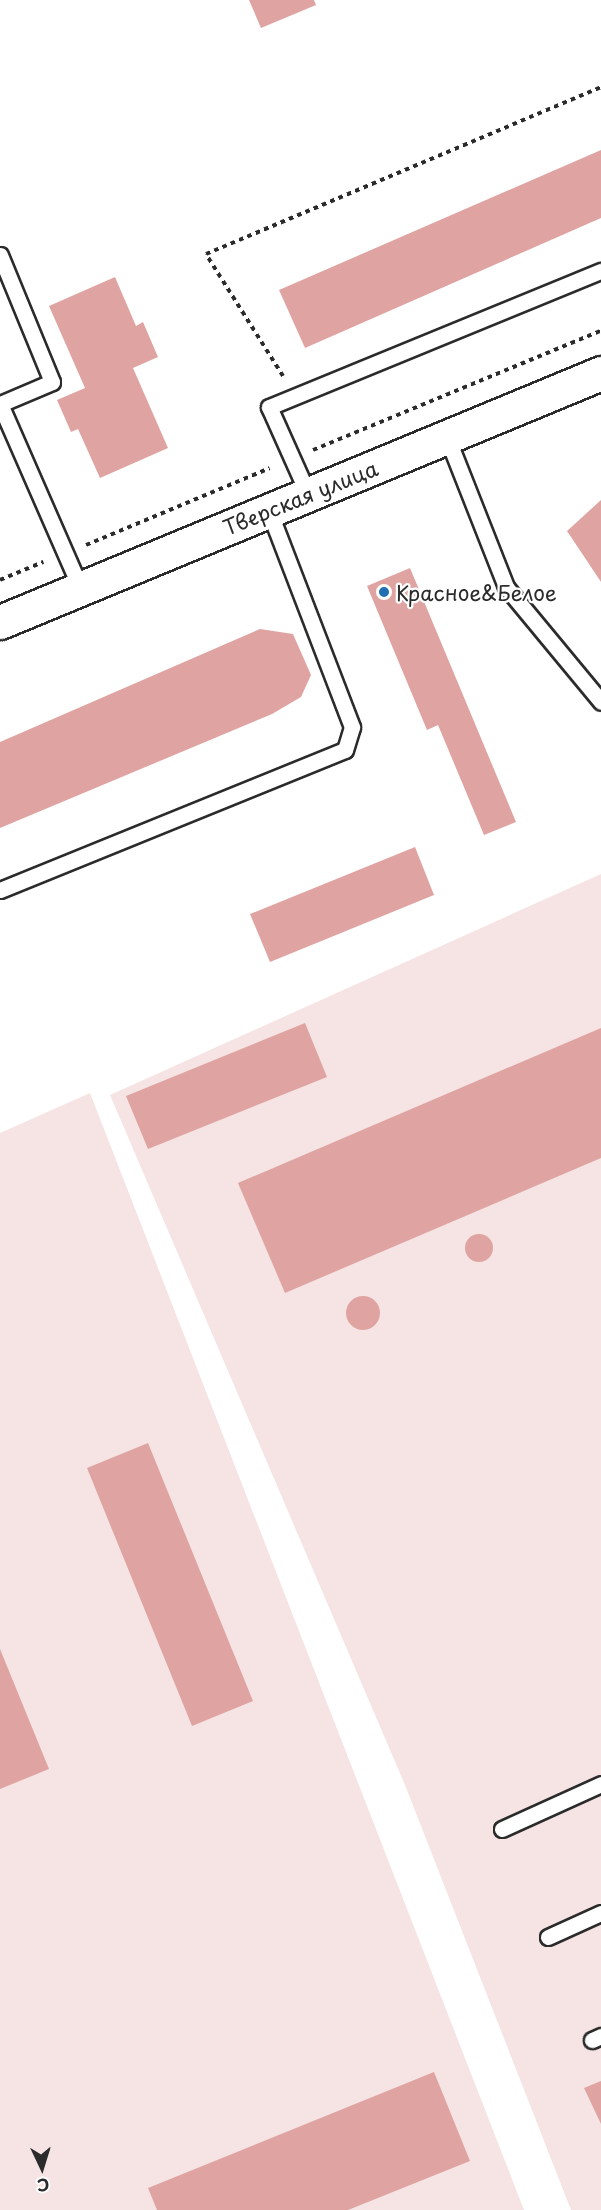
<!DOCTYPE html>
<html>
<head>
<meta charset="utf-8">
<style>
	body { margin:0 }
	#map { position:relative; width:601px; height:2210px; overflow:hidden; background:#fff; font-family:"Playpen Sans",sans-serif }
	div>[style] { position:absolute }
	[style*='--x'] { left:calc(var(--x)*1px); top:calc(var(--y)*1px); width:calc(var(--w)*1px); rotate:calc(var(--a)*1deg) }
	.built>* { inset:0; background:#f5e4e3 }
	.building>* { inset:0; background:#dfa4a1 }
	.round { border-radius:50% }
	.path>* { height:4px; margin-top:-2px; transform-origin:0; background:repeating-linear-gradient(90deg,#2b2b2b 0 4.5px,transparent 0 9px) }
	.roads { filter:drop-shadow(2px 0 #2b2b2b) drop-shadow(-2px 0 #2b2b2b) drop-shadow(0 2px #2b2b2b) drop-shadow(0 -2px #2b2b2b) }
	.service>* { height:15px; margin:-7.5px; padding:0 7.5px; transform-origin:7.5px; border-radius:7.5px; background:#fff }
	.secondary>* { height:33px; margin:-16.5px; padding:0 16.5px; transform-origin:16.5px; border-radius:16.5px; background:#fff }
	.dots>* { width:16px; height:16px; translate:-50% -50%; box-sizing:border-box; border:3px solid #fff; border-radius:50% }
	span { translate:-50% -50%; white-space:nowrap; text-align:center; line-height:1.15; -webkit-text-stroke:4.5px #fff; paint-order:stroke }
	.street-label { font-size:21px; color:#2b2b2b }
	.poi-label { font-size:21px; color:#2b2b2b }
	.left { translate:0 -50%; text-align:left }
	.north { position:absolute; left:12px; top:2138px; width:60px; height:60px; -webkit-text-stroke:4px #fff; paint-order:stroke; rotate:176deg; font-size:16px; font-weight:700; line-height:24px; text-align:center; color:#2b2b2b }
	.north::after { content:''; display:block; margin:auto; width:21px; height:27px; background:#2b2b2b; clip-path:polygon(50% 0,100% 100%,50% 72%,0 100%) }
</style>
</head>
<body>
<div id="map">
	<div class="built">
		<div style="clip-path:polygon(601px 874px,601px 2210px,571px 2210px,405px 1785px,110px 1095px)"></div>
		<div style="clip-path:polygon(90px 1093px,524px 2210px,0 2210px,0 1133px)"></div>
	</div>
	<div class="building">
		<div style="clip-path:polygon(249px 0,314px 0,316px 5px,261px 28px)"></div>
		<div style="clip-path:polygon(601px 150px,601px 218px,305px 348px,279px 290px)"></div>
		<div style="clip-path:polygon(115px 277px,136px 326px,143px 322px,158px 357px,133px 368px,168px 448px,100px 478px,78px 429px,71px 432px,57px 400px,85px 388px,49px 306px)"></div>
		<div style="clip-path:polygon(601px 500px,601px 582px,567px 531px)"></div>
		<div style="clip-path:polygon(410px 568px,516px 822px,484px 835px,438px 725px,427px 730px,367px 586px)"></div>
		<div style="clip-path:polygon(260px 629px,293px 634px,311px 675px,301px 697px,272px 714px,0 828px,0 742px)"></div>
		<div style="clip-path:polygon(415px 847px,434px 895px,270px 962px,250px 914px)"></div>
		<div style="clip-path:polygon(305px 1023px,327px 1077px,148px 1149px,126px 1096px)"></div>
		<div style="clip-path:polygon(601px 1028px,601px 1158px,285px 1293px,238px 1183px)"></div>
		<div class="round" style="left:465px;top:1234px;width:28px;height:28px"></div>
		<div class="round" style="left:346px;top:1296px;width:34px;height:34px"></div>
		<div style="clip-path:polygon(148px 1443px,253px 1701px,192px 1726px,87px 1468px)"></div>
		<div style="clip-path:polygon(0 1649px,49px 1769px,0 1789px)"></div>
		<div style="clip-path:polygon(434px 2072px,470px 2161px,348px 2210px,157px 2210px,148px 2188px)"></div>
		<div style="clip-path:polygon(601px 2081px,601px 2124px,584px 2088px)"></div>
	</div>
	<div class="path">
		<div style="--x:283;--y:376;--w:144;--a:-122.3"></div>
		<div style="--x:206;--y:254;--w:429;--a:-22.9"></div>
		<div style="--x:313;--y:450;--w:312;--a:-22.5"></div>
		<div style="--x:86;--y:545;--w:199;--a:-22.7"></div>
		<div style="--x:0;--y:580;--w:47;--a:-22.7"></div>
	</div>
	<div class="roads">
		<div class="service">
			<div style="--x:0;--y:255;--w:137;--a:67.7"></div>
			<div style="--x:52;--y:382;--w:56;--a:157.1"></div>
			<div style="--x:0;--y:404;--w:202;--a:66.4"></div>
			<div style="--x:447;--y:437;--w:161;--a:68.5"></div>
			<div style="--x:506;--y:587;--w:149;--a:50.4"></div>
			<div style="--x:308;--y:494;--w:95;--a:-114.1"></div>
			<div style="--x:269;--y:407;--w:359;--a:-22.3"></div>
			<div style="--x:0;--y:890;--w:372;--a:-22.1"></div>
			<div style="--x:345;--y:750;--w:24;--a:-73"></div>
			<div style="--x:352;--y:727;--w:231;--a:-111"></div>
			<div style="--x:502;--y:1829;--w:109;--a:-24.4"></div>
			<div style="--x:548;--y:1937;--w:58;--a:-24.4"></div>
			<div style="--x:592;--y:2040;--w:10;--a:-24"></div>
		</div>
		<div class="secondary">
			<div style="--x:0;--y:622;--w:651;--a:-22.5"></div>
		</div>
	</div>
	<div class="dots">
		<div style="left:384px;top:592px;background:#1f6fb2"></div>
	</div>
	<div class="street-label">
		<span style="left:300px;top:497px;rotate:-22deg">Тверская улица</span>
	</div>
	<div class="poi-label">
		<span class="left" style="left:396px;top:592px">Красное&amp;Белое</span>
	</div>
	<div class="north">С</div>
</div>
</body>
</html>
